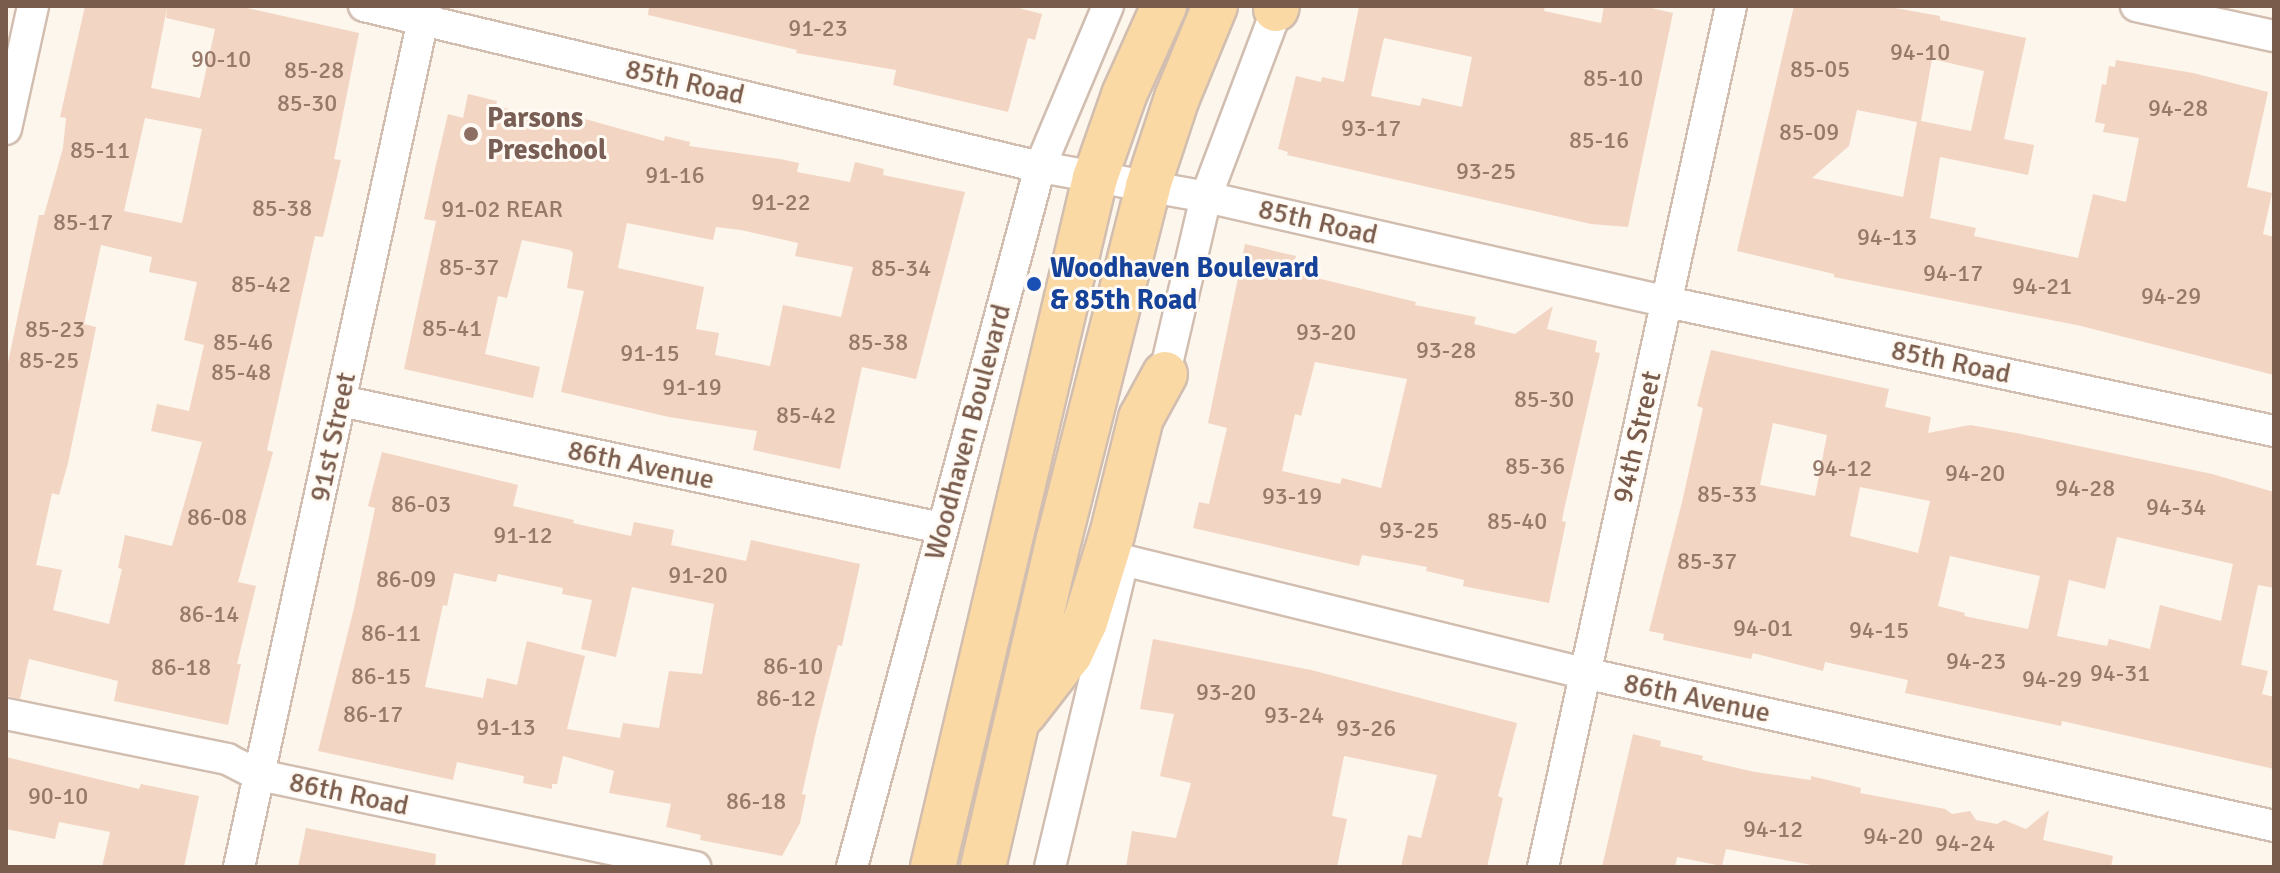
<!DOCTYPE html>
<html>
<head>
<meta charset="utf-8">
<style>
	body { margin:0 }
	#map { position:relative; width:2280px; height:873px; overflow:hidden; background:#fdf6ec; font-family:Signika,sans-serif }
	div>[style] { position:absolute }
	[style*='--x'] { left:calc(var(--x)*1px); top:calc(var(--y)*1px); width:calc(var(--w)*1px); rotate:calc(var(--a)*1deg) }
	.building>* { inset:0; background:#f3d5c3 }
	.roads { filter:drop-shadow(2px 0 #d1beb0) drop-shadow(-2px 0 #d1beb0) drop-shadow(0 2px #d1beb0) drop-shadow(0 -2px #d1beb0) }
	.street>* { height:30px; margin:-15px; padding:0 15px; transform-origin:15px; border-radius:15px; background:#fff }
	.primary>* { height:44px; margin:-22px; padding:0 22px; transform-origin:22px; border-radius:22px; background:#fbd9a5 }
	.dots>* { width:22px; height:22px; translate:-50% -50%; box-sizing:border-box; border:4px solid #fffaf3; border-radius:50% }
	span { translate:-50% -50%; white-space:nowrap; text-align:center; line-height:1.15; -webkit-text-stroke:6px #fffaf3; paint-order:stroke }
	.number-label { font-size:24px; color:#987a6a }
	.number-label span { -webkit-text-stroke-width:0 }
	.street-label { font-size:28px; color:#7a5c4d }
	.education-label { font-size:28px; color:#785e54; font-weight:700 }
	.left { translate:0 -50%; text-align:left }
	.transit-label { font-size:28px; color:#164399; font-weight:700 }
	.frame { position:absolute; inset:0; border:8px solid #7a5c4d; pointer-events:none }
</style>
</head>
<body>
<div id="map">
	<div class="building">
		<div style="clip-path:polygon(evenodd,85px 6px,238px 6px,359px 33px,334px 159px,341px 160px,323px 237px,315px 236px,267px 450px,273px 452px,238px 582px,256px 586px,237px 664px,241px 664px,228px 725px,114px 701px,118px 681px,29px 659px,20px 699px,6px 696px,6px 372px,39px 215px,44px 215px,63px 148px,66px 118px,60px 117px,85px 6px,167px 8px,166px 18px,215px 29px,200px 98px,151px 88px,167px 8px,85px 6px,145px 118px,202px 129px,182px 223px,124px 211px,145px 118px,85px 6px,101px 245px,152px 257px,149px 272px,197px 282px,184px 340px,204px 345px,189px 411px,157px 404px,151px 431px,202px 442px,172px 546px,125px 535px,118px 568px,122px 569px,109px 624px,53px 610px,62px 570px,36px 565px,52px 493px,59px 495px,68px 463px,90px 357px,96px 327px,84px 324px,101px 245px)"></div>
		<div style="clip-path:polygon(649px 6px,1011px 6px,1042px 14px,1035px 40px,1028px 38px,1008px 112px,893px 85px,896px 70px,796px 53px,797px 50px,648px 15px)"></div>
		<div style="clip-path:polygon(evenodd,1359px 6px,1545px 6px,1544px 11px,1601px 23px,1604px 6px,1643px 6px,1673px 13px,1628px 227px,1591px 224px,1287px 155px,1288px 152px,1278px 149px,1296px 76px,1321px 82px,1322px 77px,1344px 82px,1359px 6px,1384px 38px,1472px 57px,1462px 107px,1422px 98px,1420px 106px,1371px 96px,1384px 38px)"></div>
		<div style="clip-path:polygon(evenodd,1794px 6px,1884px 6px,1940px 16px,1940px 20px,2026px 38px,2004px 139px,2034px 145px,2028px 175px,1940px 157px,1930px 218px,1976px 228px,1974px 236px,2078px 258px,2093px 194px,2126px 202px,2139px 138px,2103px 132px,2105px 124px,2095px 122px,2102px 84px,2106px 85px,2109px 66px,2115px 67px,2116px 60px,2193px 73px,2268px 92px,2247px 187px,2272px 193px,2263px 234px,2274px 237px,2274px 375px,2081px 326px,1834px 277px,1834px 274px,1737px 251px,1794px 6px,1932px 59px,1984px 71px,1971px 131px,1921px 121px,1932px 59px,1794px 6px,1857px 110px,1917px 122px,1903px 197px,1812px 178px,1849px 146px,1857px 110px)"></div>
		<div style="clip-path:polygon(evenodd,468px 94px,497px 101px,496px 106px,565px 122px,567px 114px,664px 141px,665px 136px,690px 142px,689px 146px,780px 159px,799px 163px,797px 172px,850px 182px,855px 162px,884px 169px,883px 175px,965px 192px,916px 379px,862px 367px,840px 469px,753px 450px,757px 431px,669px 417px,561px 392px,584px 291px,567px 288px,573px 253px,570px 250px,522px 240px,507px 298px,498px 296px,485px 354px,540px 367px,533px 398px,404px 369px,436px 221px,424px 219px,435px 169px,448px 114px,463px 118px,468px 94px,627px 223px,713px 240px,716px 227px,741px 230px,798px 243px,795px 256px,853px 267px,841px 317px,783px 305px,770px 366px,715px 355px,719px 333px,696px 329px,704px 287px,618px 268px,627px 223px)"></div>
		<div style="clip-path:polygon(evenodd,1245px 244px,1296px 256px,1292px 272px,1416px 302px,1415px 305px,1476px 317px,1474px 324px,1515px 334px,1553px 306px,1547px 329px,1597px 341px,1595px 352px,1600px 353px,1564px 510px,1562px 521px,1566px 522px,1549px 603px,1463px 586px,1464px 580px,1426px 571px,1427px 567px,1362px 555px,1359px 566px,1193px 528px,1199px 502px,1209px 504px,1227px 428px,1208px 423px,1245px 244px,1315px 362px,1407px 379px,1381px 488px,1342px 478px,1340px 484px,1282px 471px,1295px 414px,1301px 416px,1315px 362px)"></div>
		<div style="clip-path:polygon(evenodd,1711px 350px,1889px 389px,1885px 407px,1931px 417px,1928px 433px,1970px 425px,2016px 433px,2212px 474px,2274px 492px,2274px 588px,2258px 585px,2241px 665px,2268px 671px,2262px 694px,2274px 697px,2274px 769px,2062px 721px,2061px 726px,1905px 693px,1908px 680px,1825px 662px,1823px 671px,1753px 653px,1751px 659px,1663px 640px,1664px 634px,1649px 631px,1682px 502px,1703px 408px,1697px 406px,1711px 350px,1773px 423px,1827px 435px,1815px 496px,1760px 485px,1773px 423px,1711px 350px,1860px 487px,1930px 501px,1918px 553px,1850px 536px,1860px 487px,1711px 350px,2117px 537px,2233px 564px,2221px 621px,2160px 605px,2150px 649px,2109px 639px,2107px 646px,2057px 636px,2069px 580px,2105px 589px,2117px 537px,1711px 350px,1950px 556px,2040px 576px,2028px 629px,1964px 616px,1965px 613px,1938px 606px,1950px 556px)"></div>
		<div style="clip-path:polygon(evenodd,382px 452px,518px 485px,513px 506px,574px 520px,573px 523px,631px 536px,634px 522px,674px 530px,671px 545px,746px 561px,751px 540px,860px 564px,842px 646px,838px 645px,818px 723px,802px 794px,806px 795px,800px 823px,782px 856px,700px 840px,701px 835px,666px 827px,671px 804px,609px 793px,614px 771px,563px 756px,557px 784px,552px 784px,552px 789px,523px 783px,524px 776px,457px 762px,453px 780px,318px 751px,354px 608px,375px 508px,368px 506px,382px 452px,454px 573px,496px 582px,498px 574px,563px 588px,562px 594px,592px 600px,581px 649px,616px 657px,632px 587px,714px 604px,702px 674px,669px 671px,659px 728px,623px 723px,620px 738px,567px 729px,585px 656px,527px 641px,517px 685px,487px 678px,483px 698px,425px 687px,443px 605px,447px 606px,454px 573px)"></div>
		<div style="clip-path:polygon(1153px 639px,1311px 670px,1517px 723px,1498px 796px,1503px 798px,1487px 867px,1401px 867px,1408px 835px,1421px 838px,1437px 775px,1344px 756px,1332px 816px,1347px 819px,1337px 867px,1126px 867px,1132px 831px,1176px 838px,1191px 783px,1160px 776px,1174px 714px,1140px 709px)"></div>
		<div style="clip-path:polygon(1633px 734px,1661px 741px,1660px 746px,1703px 756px,1702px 760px,1755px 772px,1811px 780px,1811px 776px,1861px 788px,1860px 793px,1945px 809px,1952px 814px,1970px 811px,1976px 820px,1997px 824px,2004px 820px,2026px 829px,2049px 810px,2043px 840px,2113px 856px,2111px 867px,1822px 867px,1726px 849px,1722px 866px,1677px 857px,1675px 867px,1602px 867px)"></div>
		<div style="clip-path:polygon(6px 757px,139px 789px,141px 784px,199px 796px,184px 867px,102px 867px,110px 832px,59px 822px,55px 839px,6px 829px)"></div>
		<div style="clip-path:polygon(306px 828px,436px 854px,435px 867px,298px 867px)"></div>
	</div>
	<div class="roads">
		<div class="street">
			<div style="--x:364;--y:6;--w:695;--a:13.4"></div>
			<div style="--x:1040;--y:167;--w:169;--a:10.2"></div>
			<div style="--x:1206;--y:197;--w:473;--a:12.8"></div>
			<div style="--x:1667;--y:302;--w:621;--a:12"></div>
			<div style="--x:2136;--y:6;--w:141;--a:12.3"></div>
			<div style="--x:6;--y:129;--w:126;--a:-77.6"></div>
			<div style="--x:1160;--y:394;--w:202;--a:-76.9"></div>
			<div style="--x:1206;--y:197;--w:204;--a:-69.3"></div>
			<div style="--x:341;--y:401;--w:613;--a:11.95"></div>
			<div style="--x:1123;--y:560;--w:475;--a:13.8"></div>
			<div style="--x:1584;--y:673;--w:707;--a:12.5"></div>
			<div style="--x:6;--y:714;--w:226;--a:11.5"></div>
			<div style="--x:227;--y:759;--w:36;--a:27"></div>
			<div style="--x:259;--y:775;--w:446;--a:11.9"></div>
			<div style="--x:239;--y:867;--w:881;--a:-77.75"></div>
			<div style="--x:852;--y:867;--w:725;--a:-74.97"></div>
			<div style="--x:1040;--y:167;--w:175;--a:-67.1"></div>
			<div style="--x:1050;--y:867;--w:298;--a:-76.6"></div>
			<div style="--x:1543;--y:867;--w:881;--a:-77.68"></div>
		</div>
		<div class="primary">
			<div style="--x:1276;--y:9;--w:3;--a:-72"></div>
			<div style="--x:1024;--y:713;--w:75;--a:-52.1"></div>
			<div style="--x:1070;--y:654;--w:35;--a:-65"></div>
			<div style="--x:1085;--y:622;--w:91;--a:-72.8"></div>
			<div style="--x:1112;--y:535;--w:121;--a:-76.1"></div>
			<div style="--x:1141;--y:418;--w:50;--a:-61.4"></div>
			<div style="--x:933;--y:867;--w:708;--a:-76.77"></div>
			<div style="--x:1095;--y:178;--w:88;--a:-70.7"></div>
			<div style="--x:1124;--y:95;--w:98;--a:-65.8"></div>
			<div style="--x:983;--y:867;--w:337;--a:-77"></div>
			<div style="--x:1059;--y:539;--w:364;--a:-75.8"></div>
			<div style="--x:1148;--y:186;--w:93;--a:-71.8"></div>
			<div style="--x:1177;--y:98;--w:100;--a:-67.6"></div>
		</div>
	</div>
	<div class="dots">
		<div style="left:471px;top:134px;background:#8d6e63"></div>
		<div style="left:1034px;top:284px;background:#1a4fb4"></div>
	</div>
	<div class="number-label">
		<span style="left:818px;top:29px">91-23</span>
		<span style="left:1920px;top:53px">94-10</span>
		<span style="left:221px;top:60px">90-10</span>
		<span style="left:1820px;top:70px">85-05</span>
		<span style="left:314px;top:71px">85-28</span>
		<span style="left:1613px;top:79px">85-10</span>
		<span style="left:307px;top:104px">85-30</span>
		<span style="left:2178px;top:109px">94-28</span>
		<span style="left:1371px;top:129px">93-17</span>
		<span style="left:1809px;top:133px">85-09</span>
		<span style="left:1599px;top:141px">85-16</span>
		<span style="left:100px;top:151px">85-11</span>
		<span style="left:1486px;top:172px">93-25</span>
		<span style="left:675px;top:176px">91-16</span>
		<span style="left:781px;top:203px">91-22</span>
		<span style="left:282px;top:209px">85-38</span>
		<span style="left:502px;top:210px">91-02 REAR</span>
		<span style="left:83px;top:223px">85-17</span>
		<span style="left:1887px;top:238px">94-13</span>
		<span style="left:469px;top:268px">85-37</span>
		<span style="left:901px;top:269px">85-34</span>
		<span style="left:1953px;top:274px">94-17</span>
		<span style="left:261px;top:285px">85-42</span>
		<span style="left:2042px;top:287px">94-21</span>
		<span style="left:2171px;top:297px">94-29</span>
		<span style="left:452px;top:329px">85-41</span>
		<span style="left:55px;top:330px">85-23</span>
		<span style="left:1326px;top:333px">93-20</span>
		<span style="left:243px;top:343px">85-46</span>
		<span style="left:878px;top:343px">85-38</span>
		<span style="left:1446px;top:351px">93-28</span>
		<span style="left:650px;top:354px">91-15</span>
		<span style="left:49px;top:361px">85-25</span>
		<span style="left:241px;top:373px">85-48</span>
		<span style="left:692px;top:388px">91-19</span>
		<span style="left:1544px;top:400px">85-30</span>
		<span style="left:806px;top:416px">85-42</span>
		<span style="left:1535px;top:467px">85-36</span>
		<span style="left:1842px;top:469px">94-12</span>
		<span style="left:1975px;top:474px">94-20</span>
		<span style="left:2085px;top:489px">94-28</span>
		<span style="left:1727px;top:495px">85-33</span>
		<span style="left:1292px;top:497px">93-19</span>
		<span style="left:421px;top:505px">86-03</span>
		<span style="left:2176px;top:508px">94-34</span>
		<span style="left:217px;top:518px">86-08</span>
		<span style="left:1517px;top:522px">85-40</span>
		<span style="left:1409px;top:531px">93-25</span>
		<span style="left:523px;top:536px">91-12</span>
		<span style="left:1707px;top:562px">85-37</span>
		<span style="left:698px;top:576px">91-20</span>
		<span style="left:406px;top:580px">86-09</span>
		<span style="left:209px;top:615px">86-14</span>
		<span style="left:1763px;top:629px">94-01</span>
		<span style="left:1879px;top:631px">94-15</span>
		<span style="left:391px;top:634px">86-11</span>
		<span style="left:1976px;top:662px">94-23</span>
		<span style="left:793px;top:667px">86-10</span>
		<span style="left:181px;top:668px">86-18</span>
		<span style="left:2120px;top:674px">94-31</span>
		<span style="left:381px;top:677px">86-15</span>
		<span style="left:2052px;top:680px">94-29</span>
		<span style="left:1226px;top:693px">93-20</span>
		<span style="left:786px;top:699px">86-12</span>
		<span style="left:373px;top:715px">86-17</span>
		<span style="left:1294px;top:716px">93-24</span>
		<span style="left:506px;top:728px">91-13</span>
		<span style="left:1366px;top:729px">93-26</span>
		<span style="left:58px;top:797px">90-10</span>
		<span style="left:756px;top:802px">86-18</span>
		<span style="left:1773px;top:830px">94-12</span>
		<span style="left:1893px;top:837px">94-20</span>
		<span style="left:1965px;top:844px">94-24</span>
	</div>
	<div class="street-label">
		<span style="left:685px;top:82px;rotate:13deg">85th Road</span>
		<span style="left:1318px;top:222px;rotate:13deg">85th Road</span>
		<span style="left:1951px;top:362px;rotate:12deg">85th Road</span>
		<span style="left:968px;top:432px;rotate:-75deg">Woodhaven Boulevard</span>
		<span style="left:333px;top:437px;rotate:-78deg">91st Street</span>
		<span style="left:1637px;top:437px;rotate:-77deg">94th Street</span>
		<span style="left:641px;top:465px;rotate:12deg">86th Avenue</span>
		<span style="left:1697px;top:698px;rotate:12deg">86th Avenue</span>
		<span style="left:349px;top:794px;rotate:12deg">86th Road</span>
	</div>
	<div class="education-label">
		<span class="left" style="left:487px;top:134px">Parsons<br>Preschool</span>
	</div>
	<div class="transit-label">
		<span class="left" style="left:1050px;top:284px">Woodhaven Boulevard<br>&amp; 85th Road</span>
	</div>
	<div class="frame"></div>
</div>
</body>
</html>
